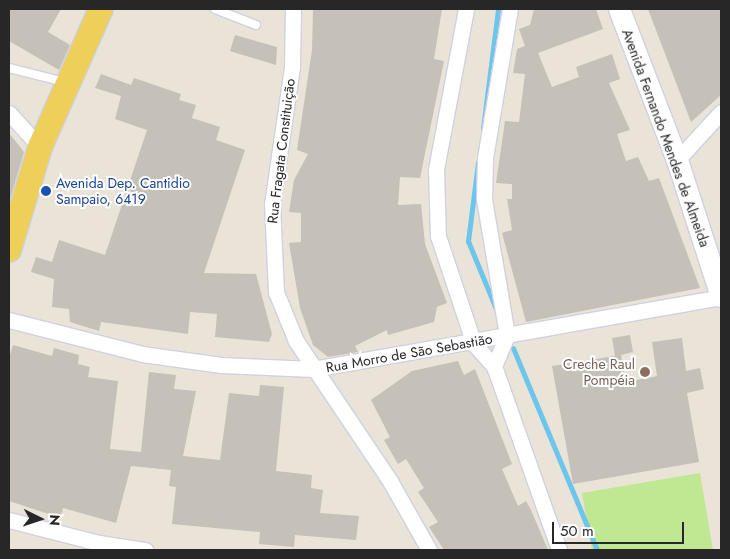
<!DOCTYPE html>
<html>
<head>
<meta charset="utf-8">
<style>
	body { margin:0 }
	#map { position:relative; width:730px; height:559px; overflow:hidden; background:#eae3d8; font-family:Jost,sans-serif }
	div>[style] { position:absolute }
	[style*='--x'] { left:calc(var(--x)*1px); top:calc(var(--y)*1px); width:calc(var(--w)*1px); rotate:calc(var(--a)*1deg) }
	.pitch>* { inset:0; background:#c0e791 }
	.stream>* { height:5px; margin:-2.5px; padding:0 2.5px; transform-origin:2.5px; border-radius:2.5px; background:#6cc5eb }
	.building>* { inset:0; background:#c5c0b8 }
	.roads { filter:drop-shadow(1px 0 #ced1e0) drop-shadow(-1px 0 #ced1e0) drop-shadow(0 1px #ced1e0) drop-shadow(0 -1px #ced1e0) }
	.lane>* { height:8px; margin:-4px; padding:0 4px; transform-origin:4px; border-radius:4px; background:#fff }
	.street>* { height:15px; margin:-7.5px; padding:0 7.5px; transform-origin:7.5px; border-radius:7.5px; background:#fff }
	.secondary>* { height:21px; margin:-10.5px; padding:0 10.5px; transform-origin:10.5px; border-radius:10.5px; background:#fff }
	.primary>* { height:24px; margin:-12px; padding:0 12px; transform-origin:12px; border-radius:12px; background:#edcf5a }
	.dots>* { width:14px; height:14px; translate:-50% -50%; box-sizing:border-box; border:2px solid #fff; border-radius:50% }
	span { translate:-50% -50%; white-space:nowrap; text-align:center; line-height:1.15; -webkit-text-stroke:4px #fff; paint-order:stroke }
	.street-label { font-size:14px; color:#272727 }
	.transit-label { font-size:14px; color:#164399 }
	.left { translate:0 -50%; text-align:left }
	.education-label { font-size:14px; color:#785e54 }
	.right { translate:-100% -50%; text-align:right }
	.frame { position:absolute; inset:0; border:10px solid #272727; pointer-events:none }
	.north { position:absolute; left:15px; top:494px; width:50px; height:50px; -webkit-text-stroke:4px #fff; paint-order:stroke; rotate:94deg; font-size:14px; font-weight:700; line-height:20px; text-align:center; color:#272727 }
	.north::after { content:''; display:block; margin:auto; width:18px; height:22px; background:#272727; clip-path:polygon(50% 0,100% 100%,50% 72%,0 100%) }
	.scale { position:absolute; left:552px; top:522px; width:132px; height:22px; box-sizing:border-box; border:2px solid #272727; border-top:0; padding-left:6px; font-size:15px; line-height:18px; white-space:nowrap; color:#272727; -webkit-text-stroke:4px #fff; paint-order:stroke }
</style>
</head>
<body>
<div id="map">
	<div class="pitch">
		<div style="clip-path:polygon(700px 473px,713px 550px,592px 550px,582px 493px)"></div>
	</div>
	<div class="stream">
		<div style="--x:483;--y:128;--w:120;--a:-82.8"></div>
		<div style="--x:478;--y:162;--w:80;--a:97.2"></div>
		<div style="--x:468;--y:241;--w:74;--a:67.6"></div>
		<div style="--x:513;--y:348;--w:219;--a:67.4"></div>
	</div>
	<div class="building">
		<div style="clip-path:polygon(9px 9px,61px 9px,48px 32px,70px 45px,59px 70px,9px 41px)"></div>
		<div style="clip-path:polygon(313px 9px,442px 9px,434px 59px,444px 61px,420px 178px,400px 177px,398px 205px,421px 204px,425px 244px,447px 303px,437px 307px,434px 322px,388px 335px,387px 330px,355px 346px,358px 352px,328px 357px,313px 345px,300px 308px,289px 243px,301px 242px,301px 213px,289px 212px,294px 180px,308px 154px,297px 150px,312px 50px)"></div>
		<div style="clip-path:polygon(534px 9px,596px 9px,603px 29px,538px 53px,552px 87px,579px 77px,576px 67px,612px 54px,620px 79px,609px 83px,630px 130px,617px 134px,626px 161px,638px 157px,649px 181px,659px 178px,700px 288px,526px 322px,502px 233px,512px 230px,507px 199px,512px 199px,512px 184px,496px 183px,505px 121px,519px 122px,525px 74px,513px 73px,517px 49px,525px 46px,519px 29px,530px 25px)"></div>
		<div style="clip-path:polygon(648px 9px,721px 9px,721px 95px,691px 122px)"></div>
		<div style="clip-path:polygon(235px 35px,277px 47px,276px 65px,230px 51px)"></div>
		<div style="clip-path:polygon(101px 74px,131px 85px,134px 78px,181px 94px,179px 100px,196px 105px,192px 118px,220px 127px,216px 140px,245px 150px,204px 273px,256px 274px,272px 334px,269px 342px,215px 337px,217px 314px,190px 312px,188px 334px,101px 322px,99px 331px,70px 322px,69px 309px,52px 307px,54px 279px,31px 272px,36px 257px,52px 262px,59px 240px,105px 255px,147px 130px,115px 119px,121px 96px,95px 88px)"></div>
		<div style="clip-path:polygon(9px 133px,24px 152px,9px 203px)"></div>
		<div style="clip-path:polygon(630px 335px,633px 352px,621px 355px,626px 382px,657px 376px,652px 342px,682px 338px,686px 371px,700px 368px,704px 389px,687px 393px,699px 462px,573px 484px,552px 366px,615px 356px,612px 338px)"></div>
		<div style="clip-path:polygon(13px 345px,52px 356px,54px 348px,79px 355px,78px 364px,90px 367px,88px 377px,118px 381px,110px 449px,141px 452px,149px 372px,176px 375px,174px 389px,196px 391px,183px 456px,220px 460px,229px 393px,259px 396px,260px 385px,284px 387px,276px 471px,312px 475px,311px 488px,323px 490px,320px 513px,359px 516px,356px 540px,295px 535px,294px 547px,259px 544px,260px 532px,172px 524px,176px 487px,169px 486px,171px 470px,131px 466px,116px 523px,63px 508px,61px 518px,9px 501px,9px 358px)"></div>
		<div style="clip-path:polygon(458px 361px,464px 375px,475px 369px,512px 464px,502px 469px,518px 506px,526px 501px,531px 510px,548px 550px,444px 550px,429px 527px,438px 522px,418px 492px,424px 488px,406px 459px,398px 464px,384px 440px,390px 437px,371px 400px,412px 371px)"></div>
	</div>
	<div class="roads">
		<div class="lane">
			<div style="--x:215;--y:9;--w:44;--a:21.3"></div>
			<div style="--x:9;--y:68;--w:58;--a:14"></div>
		</div>
		<div class="street">
			<div style="--x:293;--y:9;--w:58;--a:91"></div>
			<div style="--x:292;--y:67;--w:138;--a:98.3"></div>
			<div style="--x:272;--y:204;--w:88;--a:87.4"></div>
			<div style="--x:276;--y:292;--w:53;--a:67.8"></div>
			<div style="--x:296;--y:341;--w:169;--a:56.1"></div>
			<div style="--x:390;--y:481;--w:79;--a:60.5"></div>
			<div style="--x:466;--y:9;--w:164;--a:100.6"></div>
			<div style="--x:436;--y:170;--w:66;--a:88.3"></div>
			<div style="--x:438;--y:236;--w:114;--a:71.6"></div>
			<div style="--x:474;--y:344;--w:30;--a:48"></div>
			<div style="--x:494;--y:366;--w:195;--a:70.5"></div>
			<div style="--x:9;--y:113;--w:46;--a:47.6"></div>
			<div style="--x:677;--y:160;--w:65;--a:-47.5"></div>
			<div style="--x:9;--y:320;--w:137;--a:14.3"></div>
			<div style="--x:142;--y:354;--w:80;--a:7.9"></div>
			<div style="--x:221;--y:365;--w:92;--a:2.5"></div>
			<div style="--x:313;--y:369;--w:414;--a:-10"></div>
			<div style="--x:494;--y:366;--w:34;--a:-67"></div>
			<div style="--x:507;--y:335;--w:138;--a:-99.6"></div>
			<div style="--x:484;--y:199;--w:41;--a:-88.6"></div>
			<div style="--x:485;--y:158;--w:151;--a:-80.5"></div>
			<div style="--x:9;--y:520;--w:93;--a:14.3"></div>
			<div style="--x:99;--y:543;--w:47;--a:8.7"></div>
		</div>
		<div class="secondary">
			<div style="--x:619;--y:9;--w:162;--a:69"></div>
			<div style="--x:677;--y:160;--w:143;--a:72.1"></div>
		</div>
		<div class="primary">
			<div style="--x:9;--y:250;--w:108;--a:-73.2"></div>
			<div style="--x:40;--y:147;--w:151;--a:-66.2"></div>
		</div>
	</div>
	<div class="dots">
		<div style="left:46px;top:191px;background:#1a4fb4"></div>
		<div style="left:645px;top:372px;background:#8d6e63"></div>
	</div>
	<div class="street-label">
		<span style="left:666px;top:138px;rotate:70deg">Avenida Fernando Mendes de Almeida</span>
		<span style="left:281px;top:151px;rotate:-83deg">Rua Fragata Constituição</span>
		<span style="left:409px;top:353px;rotate:-10deg">Rua Morro de São Sebastião</span>
	</div>
	<div class="transit-label">
		<span class="left" style="left:56px;top:191px">Avenida Dep. Cantidio<br>Sampaio, 6419</span>
	</div>
	<div class="education-label">
		<span class="right" style="left:635px;top:372px">Creche Raul<br>Pompéia</span>
	</div>
	<div class="frame"></div>
	<div class="north">N</div>
	<div class="scale">50 m</div>
</div>
</body>
</html>
